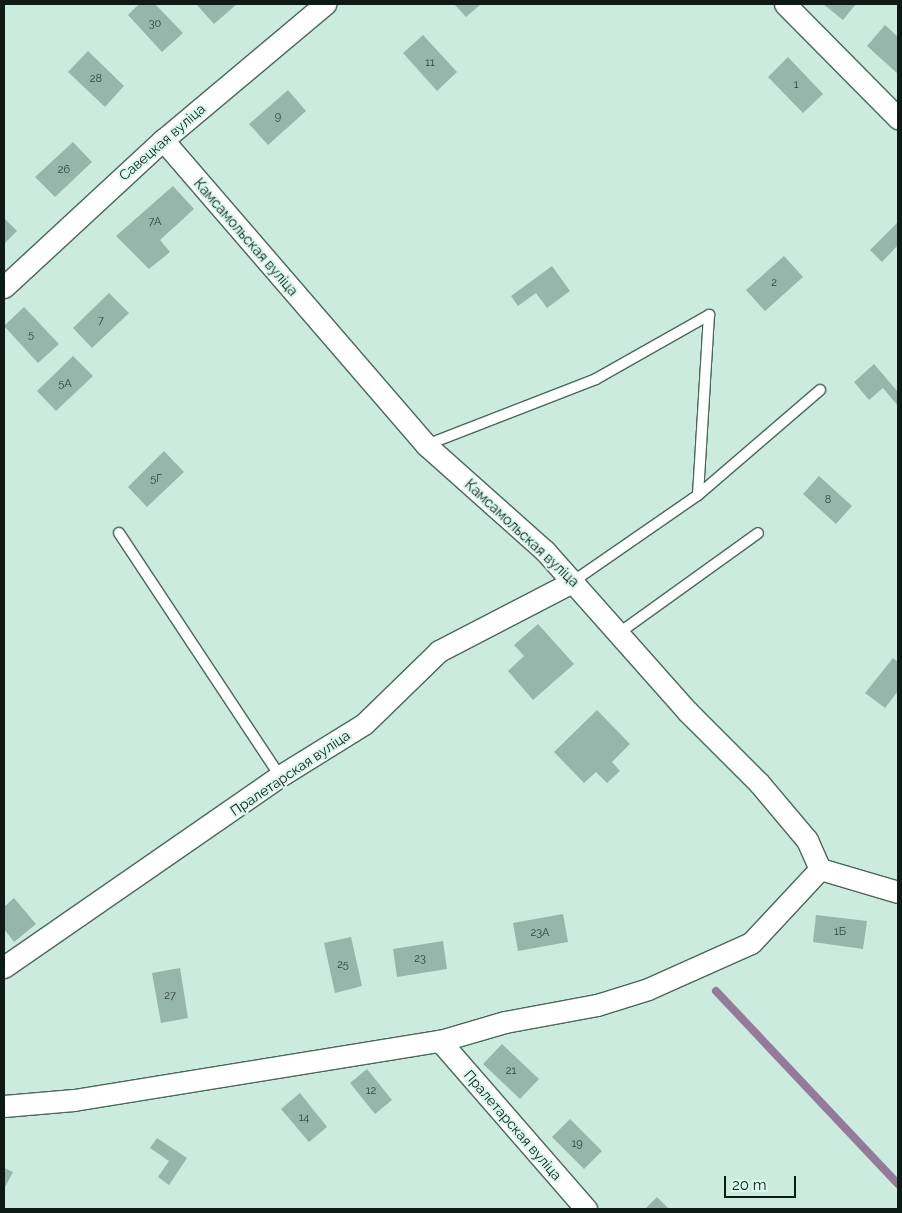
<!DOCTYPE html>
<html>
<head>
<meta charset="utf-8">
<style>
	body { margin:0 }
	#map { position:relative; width:902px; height:1213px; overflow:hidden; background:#cbebdf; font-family:Raleway,sans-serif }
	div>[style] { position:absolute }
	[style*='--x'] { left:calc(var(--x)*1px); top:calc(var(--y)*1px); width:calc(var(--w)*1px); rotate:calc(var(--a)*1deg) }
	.stream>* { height:8px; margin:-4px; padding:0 4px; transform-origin:4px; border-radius:4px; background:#957a9a }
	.building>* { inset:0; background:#97b6ab }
	.roads { filter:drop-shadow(1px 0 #4b675d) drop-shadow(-1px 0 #4b675d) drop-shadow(0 1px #4b675d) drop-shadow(0 -1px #4b675d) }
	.service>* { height:10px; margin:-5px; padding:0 5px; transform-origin:5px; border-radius:5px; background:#fff }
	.minor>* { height:21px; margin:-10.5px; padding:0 10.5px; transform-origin:10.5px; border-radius:10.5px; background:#fff }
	span { translate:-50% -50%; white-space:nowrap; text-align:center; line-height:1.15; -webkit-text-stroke:4px #d8f8ed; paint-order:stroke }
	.number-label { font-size:11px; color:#30413b }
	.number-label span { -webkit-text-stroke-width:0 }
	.street-label { font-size:14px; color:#0e1a16 }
	.frame { position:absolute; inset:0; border:5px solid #0e1a16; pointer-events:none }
	.scale { position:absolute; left:724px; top:1176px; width:72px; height:22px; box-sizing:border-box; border:2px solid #0e1a16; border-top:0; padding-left:6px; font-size:15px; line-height:18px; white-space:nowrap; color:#0e1a16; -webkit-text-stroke:4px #d8f8ed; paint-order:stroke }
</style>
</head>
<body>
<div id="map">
	<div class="stream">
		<div style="--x:716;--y:991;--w:265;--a:46.7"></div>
	</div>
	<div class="building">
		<div style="clip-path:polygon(139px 4px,155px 4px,183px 33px,162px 52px,128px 15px)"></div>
		<div style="clip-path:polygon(196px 4px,237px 4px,214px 24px)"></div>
		<div style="clip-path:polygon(454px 4px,481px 4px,466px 17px)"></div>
		<div style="clip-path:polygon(823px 4px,856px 4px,843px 20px)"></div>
		<div style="clip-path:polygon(885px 25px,898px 37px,898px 74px,867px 46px)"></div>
		<div style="clip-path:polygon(423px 35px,457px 72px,437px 91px,403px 53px)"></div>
		<div style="clip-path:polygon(88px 51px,124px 86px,105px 107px,68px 72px)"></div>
		<div style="clip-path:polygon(788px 57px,823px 94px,803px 113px,768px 77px)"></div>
		<div style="clip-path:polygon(288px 90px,306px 111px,268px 145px,249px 124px)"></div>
		<div style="clip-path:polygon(73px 142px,92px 162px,55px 197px,35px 177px)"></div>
		<div style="clip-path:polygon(173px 186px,194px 209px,160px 240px,170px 252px,149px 269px,116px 236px)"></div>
		<div style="clip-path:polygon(4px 218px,17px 231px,4px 244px)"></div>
		<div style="clip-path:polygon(898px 222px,898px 245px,882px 262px,870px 250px)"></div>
		<div style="clip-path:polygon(784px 256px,803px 277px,765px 311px,746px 290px)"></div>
		<div style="clip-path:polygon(552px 266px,570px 291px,547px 308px,536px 293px,518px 306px,511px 296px)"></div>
		<div style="clip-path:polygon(109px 293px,129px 313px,92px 348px,73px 328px)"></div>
		<div style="clip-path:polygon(24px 307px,59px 344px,38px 363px,4px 326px)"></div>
		<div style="clip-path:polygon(73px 356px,93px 376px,56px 411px,37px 391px)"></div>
		<div style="clip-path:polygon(874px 364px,898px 392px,898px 406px,883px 388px,869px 400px,854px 382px)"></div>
		<div style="clip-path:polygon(164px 451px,184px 472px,147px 507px,128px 487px)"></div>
		<div style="clip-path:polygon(819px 476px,852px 506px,836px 524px,803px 494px)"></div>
		<div style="clip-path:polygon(538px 624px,574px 664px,533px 700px,508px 671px,524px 656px,514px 645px)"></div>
		<div style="clip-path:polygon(893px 658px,898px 662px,898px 691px,885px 708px,865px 693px)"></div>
		<div style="clip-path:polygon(597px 710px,630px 744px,612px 762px,620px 771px,607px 783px,596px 772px,584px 783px,554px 752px)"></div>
		<div style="clip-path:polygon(14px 898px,36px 924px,14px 942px,4px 929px,4px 907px)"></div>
		<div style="clip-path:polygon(563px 914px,568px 942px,518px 951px,513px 923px)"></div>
		<div style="clip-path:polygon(816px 915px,867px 921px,863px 949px,813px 942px)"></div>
		<div style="clip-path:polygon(351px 937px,362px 986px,335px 993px,324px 943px)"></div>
		<div style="clip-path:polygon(443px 941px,447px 969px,397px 977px,393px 949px)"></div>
		<div style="clip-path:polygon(180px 968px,188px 1018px,161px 1023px,152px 973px)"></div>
		<div style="clip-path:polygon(502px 1044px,539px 1079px,520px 1099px,483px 1064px)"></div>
		<div style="clip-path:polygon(367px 1069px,392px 1100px,375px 1114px,350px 1083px)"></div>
		<div style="clip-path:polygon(300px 1093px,327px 1127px,309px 1142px,281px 1109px)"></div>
		<div style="clip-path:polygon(570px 1119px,602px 1151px,584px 1169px,552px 1137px)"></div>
		<div style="clip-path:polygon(157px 1138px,187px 1158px,169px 1185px,158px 1177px,169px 1161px,150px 1148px)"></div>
		<div style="clip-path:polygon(4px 1168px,13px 1172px,4px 1189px)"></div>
		<div style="clip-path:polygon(657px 1197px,669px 1209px,645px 1209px)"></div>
	</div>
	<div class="roads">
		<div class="service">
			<div style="--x:426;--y:445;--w:182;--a:-21.2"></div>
			<div style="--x:596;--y:379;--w:130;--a:-29.5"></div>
			<div style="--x:709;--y:315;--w:180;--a:93.5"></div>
			<div style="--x:698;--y:495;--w:151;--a:145.3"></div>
			<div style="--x:698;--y:495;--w:161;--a:-40.7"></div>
			<div style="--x:119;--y:533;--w:291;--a:56.5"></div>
			<div style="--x:619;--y:633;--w:171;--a:-35.7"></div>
		</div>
		<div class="minor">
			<div style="--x:785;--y:4;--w:161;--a:45.3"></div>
			<div style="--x:163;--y:140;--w:403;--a:49.2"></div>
			<div style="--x:426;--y:445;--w:159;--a:41.7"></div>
			<div style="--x:545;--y:551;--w:214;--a:48.4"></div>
			<div style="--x:687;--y:711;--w:102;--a:45"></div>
			<div style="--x:759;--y:783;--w:75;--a:49.9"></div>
			<div style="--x:807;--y:840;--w:32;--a:66"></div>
			<div style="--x:820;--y:869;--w:81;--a:16.4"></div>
			<div style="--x:4;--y:287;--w:217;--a:-42.8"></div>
			<div style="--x:163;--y:140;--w:212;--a:-40"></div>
			<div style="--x:4;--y:967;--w:336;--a:-34.7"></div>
			<div style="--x:280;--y:776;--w:99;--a:-31.8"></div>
			<div style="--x:364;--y:724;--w:105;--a:-44.2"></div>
			<div style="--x:439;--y:651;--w:152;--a:-27.4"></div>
			<div style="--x:440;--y:1041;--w:223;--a:49"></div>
			<div style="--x:4;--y:1106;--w:70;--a:-4.9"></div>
			<div style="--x:74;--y:1100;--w:371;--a:-9.2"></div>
			<div style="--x:440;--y:1041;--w:68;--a:-16.3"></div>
			<div style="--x:505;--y:1022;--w:94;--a:-10.5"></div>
			<div style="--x:597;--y:1005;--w:53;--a:-17.4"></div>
			<div style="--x:648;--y:989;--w:113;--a:-24.1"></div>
			<div style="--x:751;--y:943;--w:101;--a:-47"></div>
		</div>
	</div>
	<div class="number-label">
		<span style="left:155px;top:24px">30</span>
		<span style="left:430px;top:63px">11</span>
		<span style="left:96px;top:79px">28</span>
		<span style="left:796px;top:85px">1</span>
		<span style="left:278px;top:117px">9</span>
		<span style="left:64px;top:170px">26</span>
		<span style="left:155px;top:222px">7А</span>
		<span style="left:774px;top:283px">2</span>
		<span style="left:101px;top:321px">7</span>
		<span style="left:31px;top:335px">5</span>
		<span style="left:65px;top:384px">5А</span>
		<span style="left:156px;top:479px">5Г</span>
		<span style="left:828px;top:500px">8</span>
		<span style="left:840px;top:932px">1Б</span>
		<span style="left:540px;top:933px">23А</span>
		<span style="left:420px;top:959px">23</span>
		<span style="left:343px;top:965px">25</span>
		<span style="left:170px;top:996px">27</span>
		<span style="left:511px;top:1071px">21</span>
		<span style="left:371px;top:1091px">12</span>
		<span style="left:304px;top:1118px">14</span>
		<span style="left:577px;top:1144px">19</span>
	</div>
	<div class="street-label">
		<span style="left:162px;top:142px;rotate:-41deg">Савецкая вуліца</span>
		<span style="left:246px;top:237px;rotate:49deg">Камсамольская вуліца</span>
		<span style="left:522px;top:533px;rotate:43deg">Камсамольская вуліца</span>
		<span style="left:290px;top:773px;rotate:-34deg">Пралетарская вуліца</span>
		<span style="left:513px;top:1125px;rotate:49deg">Пралетарская вуліца</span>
	</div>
	<div class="frame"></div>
	<div class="scale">20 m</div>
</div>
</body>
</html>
